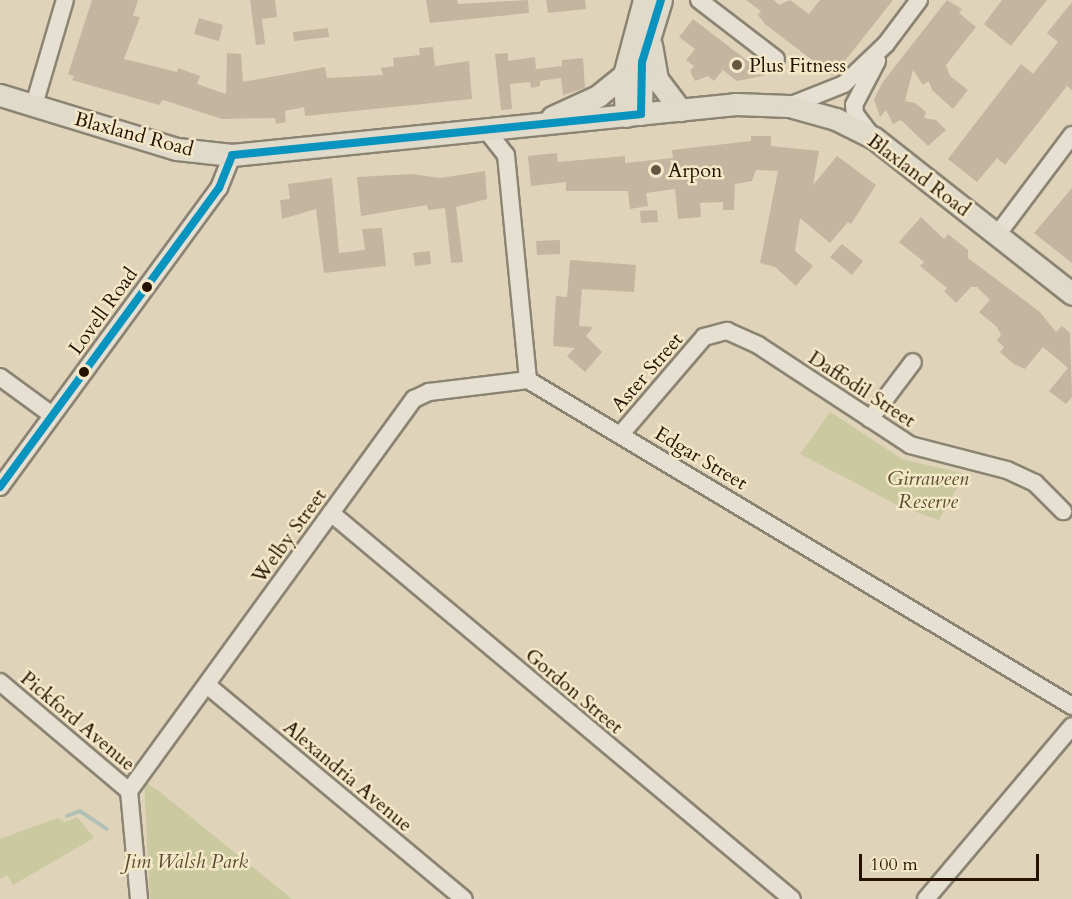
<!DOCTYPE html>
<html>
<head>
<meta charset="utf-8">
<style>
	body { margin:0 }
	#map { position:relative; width:1072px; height:899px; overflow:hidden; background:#dfd4b9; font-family:Cardo,serif }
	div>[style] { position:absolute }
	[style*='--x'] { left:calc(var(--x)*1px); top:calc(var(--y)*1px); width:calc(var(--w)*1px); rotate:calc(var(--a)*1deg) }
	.green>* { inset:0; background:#cac99f }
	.stream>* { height:4px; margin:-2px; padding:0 2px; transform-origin:2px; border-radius:2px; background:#b2c0b6 }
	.building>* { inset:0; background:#c5b4a0 }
	.roads { filter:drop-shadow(2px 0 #8c8473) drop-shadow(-2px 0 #8c8473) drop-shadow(0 2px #8c8473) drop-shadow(0 -2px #8c8473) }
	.minor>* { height:16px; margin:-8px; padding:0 8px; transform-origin:8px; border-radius:8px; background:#e5e0d2 }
	.major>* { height:21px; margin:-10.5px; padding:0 10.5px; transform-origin:10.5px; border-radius:10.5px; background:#e0dacb }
	.bus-1>* { height:8px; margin:-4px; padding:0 4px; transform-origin:4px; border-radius:4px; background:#0894bf }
	.dots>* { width:16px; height:16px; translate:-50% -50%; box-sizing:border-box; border:3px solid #f4e8c8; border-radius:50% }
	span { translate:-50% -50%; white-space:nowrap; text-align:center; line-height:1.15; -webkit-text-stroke:5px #f4e8c8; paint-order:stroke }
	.poi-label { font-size:20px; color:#261100 }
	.left { translate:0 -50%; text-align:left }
	.street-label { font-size:20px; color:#261100 }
	.park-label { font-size:20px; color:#594e30; font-style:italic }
	.scale { position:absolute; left:859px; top:854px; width:180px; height:27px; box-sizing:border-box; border:3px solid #261100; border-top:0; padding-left:8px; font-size:18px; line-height:21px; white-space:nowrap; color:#261100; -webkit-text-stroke:4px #f4e8c8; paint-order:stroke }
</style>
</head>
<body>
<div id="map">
	<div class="green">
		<div style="clip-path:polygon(830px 412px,902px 459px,965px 474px,939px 520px,897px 505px,800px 454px)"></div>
		<div style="clip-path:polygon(144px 781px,160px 792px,292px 899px,150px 899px)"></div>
		<div style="clip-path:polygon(77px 817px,94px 838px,13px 885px,7px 875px,0 879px,0 839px,57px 818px,65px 822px)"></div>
	</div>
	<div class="stream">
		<div style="--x:67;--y:816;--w:14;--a:-21"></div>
		<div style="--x:80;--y:811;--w:32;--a:34"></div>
	</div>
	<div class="building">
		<div style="clip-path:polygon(92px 0,138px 0,133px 16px,140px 17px,124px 59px,177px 72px,178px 68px,200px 76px,197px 84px,226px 94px,227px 53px,241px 54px,243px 82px,325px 67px,327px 78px,383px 75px,381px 68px,394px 66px,393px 58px,420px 55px,419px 48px,433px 47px,435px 66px,469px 61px,472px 99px,305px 116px,304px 107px,285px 111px,286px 122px,276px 124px,275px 118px,222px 119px,163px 100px,159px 105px,72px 80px,74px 76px,68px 74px)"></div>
		<div style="clip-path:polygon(250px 0,275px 0,277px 17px,262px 19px,265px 44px,256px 45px)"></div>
		<div style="clip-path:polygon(426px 0,457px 0,458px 4px,528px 0,529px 13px,430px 23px)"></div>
		<div style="clip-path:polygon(546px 0,585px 0,586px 9px,548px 13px)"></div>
		<div style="clip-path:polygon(746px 0,774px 0,779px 5px,790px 0,809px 14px,820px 0,893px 0,833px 76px,765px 24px,758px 15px,761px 11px)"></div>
		<div style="clip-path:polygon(947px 0,962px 9px,959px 13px,976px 27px,946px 65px,950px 76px,968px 90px,953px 109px,932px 90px,929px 81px,923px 85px,913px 70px,905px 101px,915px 103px,926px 112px,924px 118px,936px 120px,946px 130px,928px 146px,901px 120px,893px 124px,886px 110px,880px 117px,874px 99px,882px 83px)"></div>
		<div style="clip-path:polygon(1002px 0,1047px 0,1011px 46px,984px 24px)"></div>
		<div style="clip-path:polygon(1072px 2px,1072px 90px,1067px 86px,1005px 165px,997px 158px,977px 182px,948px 159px,1021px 64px,1033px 74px,1058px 42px,1047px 33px)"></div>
		<div style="clip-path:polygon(199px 18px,223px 25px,219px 41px,194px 34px)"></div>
		<div style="clip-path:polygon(693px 19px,766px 75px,737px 81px,723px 70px,714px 81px,708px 76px,695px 81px,690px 71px,694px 66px,686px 60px,695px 49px,679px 37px)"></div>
		<div style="clip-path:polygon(328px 28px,329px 37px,294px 41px,293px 32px)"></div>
		<div style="clip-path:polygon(508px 53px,508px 61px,535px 57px,536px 69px,562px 66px,562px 60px,583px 58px,585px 88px,563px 95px,561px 78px,540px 81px,540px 86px,531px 88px,530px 82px,510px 84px,512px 109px,501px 110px,495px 54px)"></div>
		<div style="clip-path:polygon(751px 136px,771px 136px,771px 146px,819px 151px,813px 185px,837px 156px,876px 185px,851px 224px,848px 222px,830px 243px,800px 218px,795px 251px,813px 266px,796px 286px,775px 267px,760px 263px,778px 171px,756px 170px,752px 181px,735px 184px,734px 210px,723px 210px,723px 202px,700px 203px,701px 217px,678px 219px,675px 189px,646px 193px,648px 206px,630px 209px,628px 191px,566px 191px,566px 182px,531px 186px,528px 156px,557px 153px,558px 162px,625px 156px,625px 163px,673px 158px,672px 150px,751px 141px)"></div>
		<div style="clip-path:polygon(485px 171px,487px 199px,456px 207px,463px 262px,451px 263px,445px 208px,428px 210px,427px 205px,361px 216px,357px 177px,412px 174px,440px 178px)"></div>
		<div style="clip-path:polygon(332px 178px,339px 253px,365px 250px,362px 229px,382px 228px,386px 266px,324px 273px,316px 209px,282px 219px,280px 200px,290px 199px,288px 184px)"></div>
		<div style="clip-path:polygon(1072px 188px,1072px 263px,1034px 233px)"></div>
		<div style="clip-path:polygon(657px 210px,658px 222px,641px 223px,640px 211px)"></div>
		<div style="clip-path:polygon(921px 217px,944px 239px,948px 234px,968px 250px,968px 258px,1040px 312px,1056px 332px,1062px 326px,1070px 333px,1072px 397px,1066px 404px,1049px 391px,1068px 368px,1043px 347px,1025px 369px,1014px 364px,1000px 352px,1004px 347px,997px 340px,1001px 335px,997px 327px,979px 312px,990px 300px,977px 287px,971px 287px,956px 303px,944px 291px,947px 288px,920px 266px,924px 262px,899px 242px)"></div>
		<div style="clip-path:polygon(560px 240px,560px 254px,537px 255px,536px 241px)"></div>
		<div style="clip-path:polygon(842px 244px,863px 261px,852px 275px,830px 257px)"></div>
		<div style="clip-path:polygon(430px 251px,431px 264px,415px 266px,413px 253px)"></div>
		<div style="clip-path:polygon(570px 260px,636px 265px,634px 292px,582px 289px,579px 326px,593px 327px,586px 336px,602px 352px,585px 372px,567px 356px,575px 348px,553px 346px,556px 296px,567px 297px)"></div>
	</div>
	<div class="roads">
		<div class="minor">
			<div style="--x:699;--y:0;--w:97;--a:37.5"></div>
			<div style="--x:34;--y:105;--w:109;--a:-73.6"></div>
			<div style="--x:789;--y:106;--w:59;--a:-21.8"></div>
			<div style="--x:844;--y:84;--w:58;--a:-43.6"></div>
			<div style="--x:886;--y:44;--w:55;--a:-53.1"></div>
			<div style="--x:487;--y:131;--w:31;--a:52"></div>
			<div style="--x:506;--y:155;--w:226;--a:84.4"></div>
			<div style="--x:871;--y:135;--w:26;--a:-127"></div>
			<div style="--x:855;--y:114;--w:9;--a:-96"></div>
			<div style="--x:854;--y:105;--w:50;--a:-62.4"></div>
			<div style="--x:997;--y:235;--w:125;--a:-53.1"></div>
			<div style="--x:0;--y:377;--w:64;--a:36.2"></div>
			<div style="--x:870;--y:419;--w:71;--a:-53"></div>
			<div style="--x:621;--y:434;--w:128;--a:-49.4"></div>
			<div style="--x:704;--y:337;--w:24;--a:-15"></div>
			<div style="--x:727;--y:331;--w:34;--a:24"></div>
			<div style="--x:758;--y:345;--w:182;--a:33.3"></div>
			<div style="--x:910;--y:445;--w:100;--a:14.5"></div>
			<div style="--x:1007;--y:470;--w:31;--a:25"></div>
			<div style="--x:1035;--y:483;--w:40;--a:45"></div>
			<div style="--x:0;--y:487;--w:371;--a:-53.8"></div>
			<div style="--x:219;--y:188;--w:35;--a:-68"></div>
			<div style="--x:331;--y:513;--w:601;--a:39.94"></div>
			<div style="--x:0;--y:682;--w:169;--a:40.2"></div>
			<div style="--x:207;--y:685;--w:334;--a:39.8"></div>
			<div style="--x:129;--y:791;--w:485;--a:-54"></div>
			<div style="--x:414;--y:399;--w:17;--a:-25"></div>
			<div style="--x:429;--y:392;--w:100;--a:-6.9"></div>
			<div style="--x:528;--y:380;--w:634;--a:30.93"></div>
			<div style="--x:129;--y:791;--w:108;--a:84.7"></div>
			<div style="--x:926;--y:899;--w:226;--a:-49.8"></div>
		</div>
		<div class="major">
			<div style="--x:651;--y:45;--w:35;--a:80"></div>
			<div style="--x:657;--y:79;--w:39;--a:53"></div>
			<div style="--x:0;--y:95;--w:185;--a:17"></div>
			<div style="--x:177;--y:149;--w:55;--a:6.2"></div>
			<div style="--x:232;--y:155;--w:507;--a:-5.78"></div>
			<div style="--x:736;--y:104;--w:53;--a:2.2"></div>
			<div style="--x:789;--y:106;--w:49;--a:15.5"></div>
			<div style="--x:836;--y:119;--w:42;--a:26.6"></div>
			<div style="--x:874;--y:138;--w:252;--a:38.2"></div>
			<div style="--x:641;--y:114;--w:52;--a:-88.9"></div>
			<div style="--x:642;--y:62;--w:65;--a:-73"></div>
			<div style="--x:626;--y:116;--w:41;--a:-92.8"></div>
			<div style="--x:624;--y:75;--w:78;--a:-75.1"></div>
			<div style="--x:552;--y:117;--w:51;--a:-24.5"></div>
			<div style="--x:598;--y:96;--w:33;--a:-39"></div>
		</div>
	</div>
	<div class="bus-1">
		<div style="--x:232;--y:155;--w:411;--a:-5.7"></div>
		<div style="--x:641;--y:114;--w:52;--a:-88.9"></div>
		<div style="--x:642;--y:62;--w:65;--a:-73"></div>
		<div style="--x:0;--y:487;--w:371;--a:-53.8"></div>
		<div style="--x:219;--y:188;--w:35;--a:-68"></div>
	</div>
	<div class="dots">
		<div style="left:737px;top:65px;background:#675541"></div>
		<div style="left:656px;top:170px;background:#675541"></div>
		<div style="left:147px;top:287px;background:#261100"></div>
		<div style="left:84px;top:372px;background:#261100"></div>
	</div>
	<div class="poi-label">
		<span class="left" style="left:749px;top:65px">Plus Fitness</span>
		<span class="left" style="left:668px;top:170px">Arpon</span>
	</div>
	<div class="street-label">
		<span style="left:134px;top:134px;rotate:15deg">Blaxland Road</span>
		<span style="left:919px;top:175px;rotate:37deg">Blaxland Road</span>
		<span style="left:103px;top:311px;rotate:-54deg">Lovell Road</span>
		<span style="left:647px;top:372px;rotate:-49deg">Aster Street</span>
		<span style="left:862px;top:389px;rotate:33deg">Daffodil Street</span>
		<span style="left:701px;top:458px;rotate:31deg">Edgar Street</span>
		<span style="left:289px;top:536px;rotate:-54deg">Welby Street</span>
		<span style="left:574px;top:691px;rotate:40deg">Gordon Street</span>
		<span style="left:78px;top:721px;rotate:40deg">Pickford Avenue</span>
		<span style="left:348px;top:776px;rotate:40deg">Alexandria Avenue</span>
	</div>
	<div class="park-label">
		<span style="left:928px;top:490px">Girraween<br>Reserve</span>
		<span style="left:186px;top:861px">Jim Walsh Park</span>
	</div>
	<div class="scale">100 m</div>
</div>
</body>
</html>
